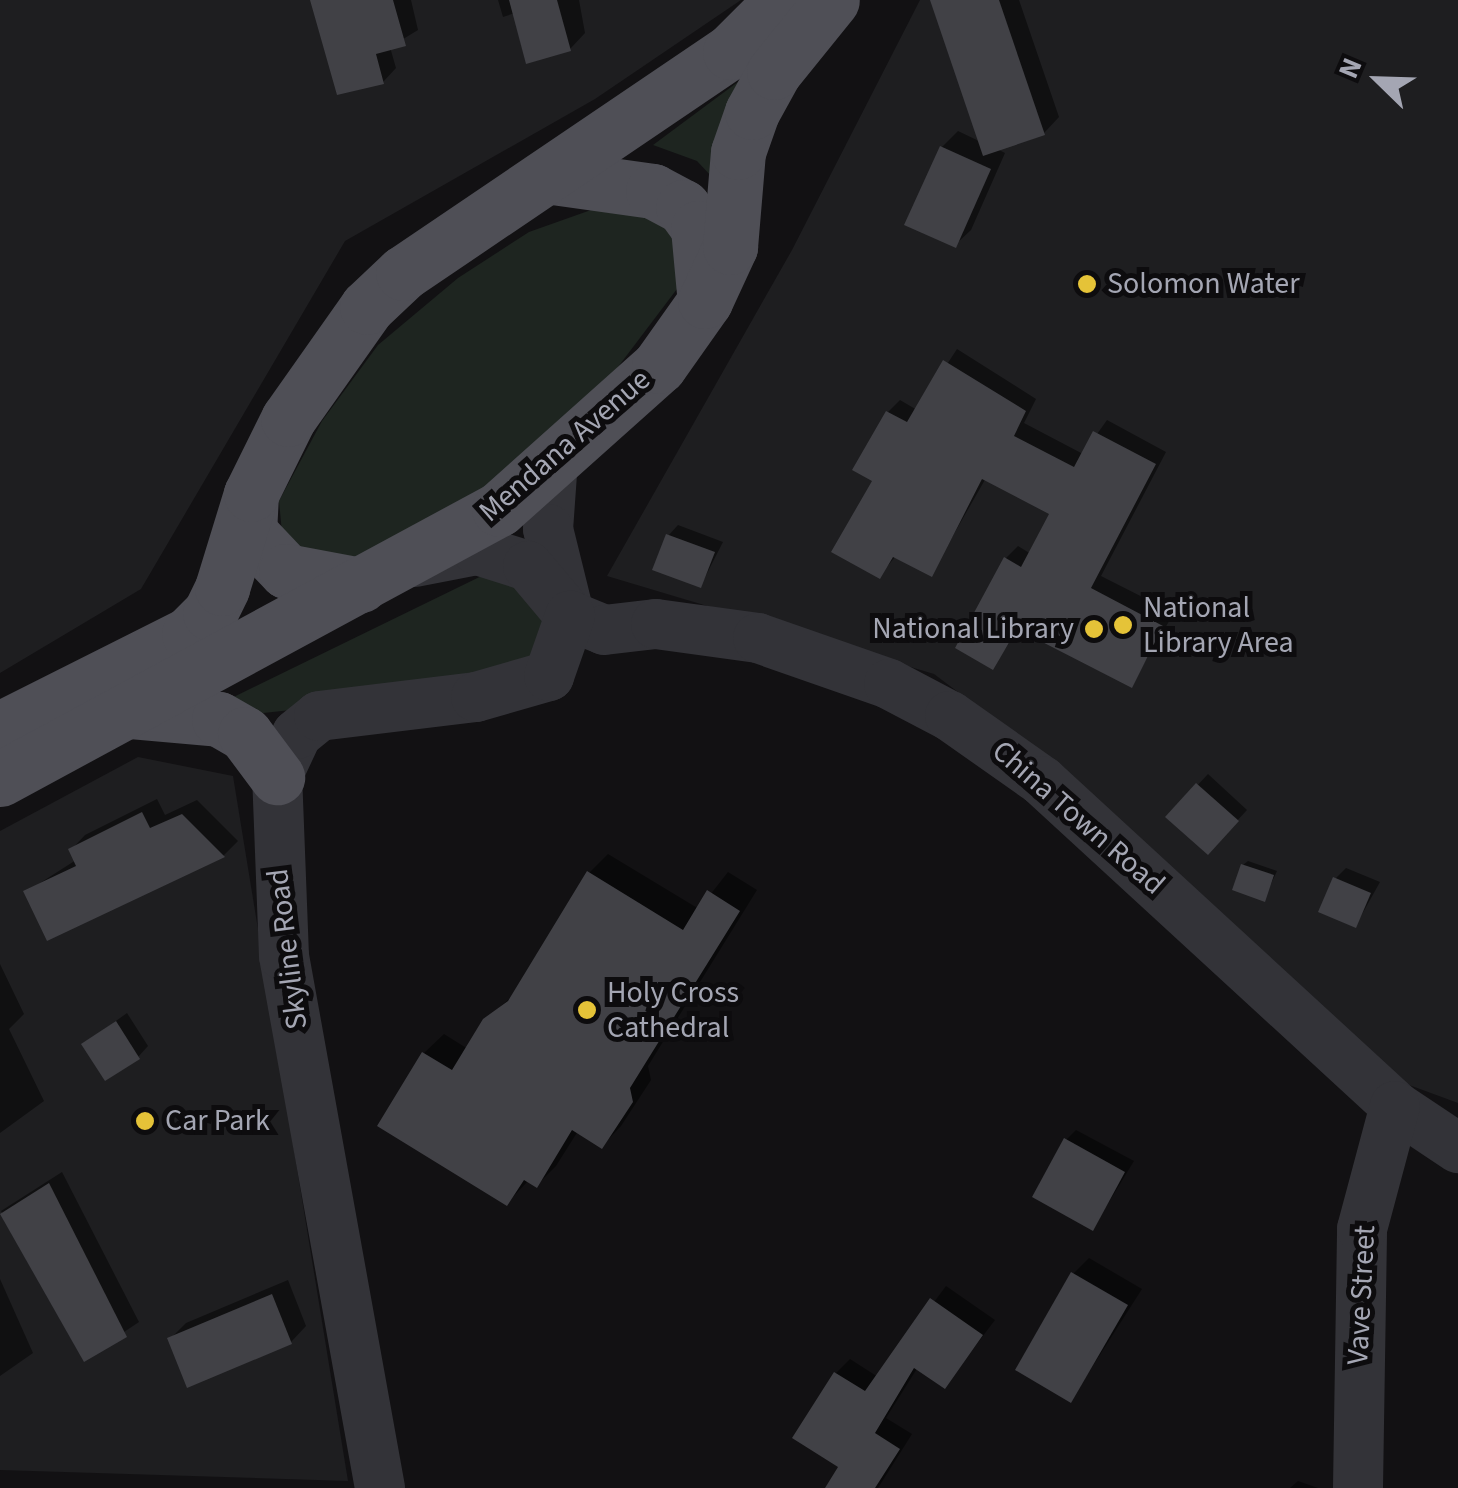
<!DOCTYPE html>
<html>
<head>
<meta charset="utf-8">
<style>
	body { margin:0 }
	#map { position:relative; width:1458px; height:1488px; overflow:hidden; background:#121113; font-family:"Source Sans 3",sans-serif }
	div>[style] { position:absolute }
	[style*='--x'] { left:calc(var(--x)*1px); top:calc(var(--y)*1px); width:calc(var(--w)*1px); rotate:calc(var(--a)*1deg) }
	.built>* { inset:0; background:#1e1e20 }
	.green>* { inset:0; background:#1e2520 }
	.shadow>* { inset:0; background:#0007 }
	.building>* { inset:0; background:#414146 }
	.minor>* { height:50px; margin:-25px; padding:0 25px; transform-origin:25px; border-radius:25px; background:#333338 }
	.major>* { height:55px; margin:-27.5px; padding:0 27.5px; transform-origin:27.5px; border-radius:27.5px; background:#4f4f56 }
	.dots>* { width:28px; height:28px; translate:-50% -50%; box-sizing:border-box; border:5px solid #0d0c0e; border-radius:50% }
	span { translate:-50% -50%; white-space:nowrap; text-align:center; line-height:1.15; -webkit-text-stroke:10px #0d0c0e; paint-order:stroke }
	.poi-label { font-size:30px; color:#a4a6b3 }
	.left { translate:0 -50%; text-align:left }
	.right { translate:-100% -50%; text-align:right }
	.street-label { font-size:30px; color:#a4a6b3 }
	.north { position:absolute; left:1328px; top:30px; width:100px; height:100px; -webkit-text-stroke:8px #0d0c0e; paint-order:stroke; rotate:293deg; font-size:28px; font-weight:700; line-height:40px; text-align:center; color:#a4a6b3 }
	.north::after { content:''; display:block; margin:auto; width:35px; height:45px; background:#a4a6b3; clip-path:polygon(50% 0,100% 100%,50% 72%,0 100%) }
</style>
</head>
<body>
<div id="map">
	<div class="built">
		<div style="clip-path:polygon(0 0,741px 0,595px 99px,345px 241px,141px 589px,0 673px)"></div>
		<div style="clip-path:polygon(920px 0,1458px 0,1458px 1103px,1382px 1075px,1088px 790px,934px 674px,607px 576px,792px 250px)"></div>
		<div style="clip-path:polygon(138px 757px,233px 776px,348px 1481px,0 1470px,0 831px)"></div>
	</div>
	<div class="green">
		<div style="clip-path:polygon(762px 64px,726px 192px,697px 161px,653px 145px)"></div>
		<div style="clip-path:polygon(605px 205px,680px 229px,680px 285px,596px 396px,513px 472px,353px 567px,323px 566px,282px 533px,279px 501px,322px 421px,378px 345px,458px 278px,529px 232px)"></div>
		<div style="clip-path:polygon(502px 566px,552px 632px,529px 669px,356px 703px,227px 717px,203px 712px)"></div>
	</div>
	<div class="shadow">
		<div style="clip-path:polygon(312px 0,411px 0,418px 30px,390px 47px,396px 68px,383px 82px)"></div>
		<div style="clip-path:polygon(498px 0,579px 0,585px 33px,570px 49px,515px 13px,503px 17px)"></div>
		<div style="clip-path:polygon(938px 0,1019px 0,1059px 117px,1044px 133px,997px 149px,1005px 153px,971px 230px,955px 245px,942px 147px,958px 131px,981px 142px)"></div>
		<div style="clip-path:polygon(957px 349px,1036px 399px,1024px 423px,1083px 454px,1107px 420px,1166px 452px,1101px 576px,1174px 613px,1131px 685px,1020px 628px,992px 667px,959px 647px,1006px 558px,1018px 546px,1031px 554px,1053px 513px,986px 478px,931px 574px,896px 556px,879px 576px,875px 480px,856px 469px,888px 412px,900px 400px,917px 410px)"></div>
		<div style="clip-path:polygon(678px 525px,723px 542px,701px 585px,668px 536px)"></div>
		<div style="clip-path:polygon(1208px 774px,1247px 810px,1208px 852px,1169px 816px)"></div>
		<div style="clip-path:polygon(157px 799px,165px 815px,197px 800px,238px 841px,224px 855px,48px 938px,26px 892px,76px 860px,71px 850px,85px 835px)"></div>
		<div style="clip-path:polygon(608px 854px,699px 909px,728px 872px,757px 890px,648px 1066px,651px 1080px,621px 1126px,602px 1146px,578px 1131px,556px 1166px,537px 1185px,529px 1180px,507px 1203px,424px 1053px,444px 1034px,468px 1049px,485px 1020px,517px 992px,589px 873px)"></div>
		<div style="clip-path:polygon(1248px 861px,1277px 871px,1264px 899px,1243px 865px)"></div>
		<div style="clip-path:polygon(1346px 868px,1380px 882px,1356px 925px,1336px 878px)"></div>
		<div style="clip-path:polygon(0 964px,24px 1014px,9px 1029px,44px 1101px,0 1133px)"></div>
		<div style="clip-path:polygon(127px 1013px,148px 1046px,138px 1057px,84px 1044px)"></div>
		<div style="clip-path:polygon(1076px 1130px,1134px 1161px,1093px 1228px,1066px 1140px)"></div>
		<div style="clip-path:polygon(62px 1172px,139px 1322px,85px 1358px,1px 1211px)"></div>
		<div style="clip-path:polygon(1089px 1258px,1142px 1289px,1071px 1400px,1073px 1274px)"></div>
		<div style="clip-path:polygon(0 1279px,33px 1353px,0 1376px)"></div>
		<div style="clip-path:polygon(288px 1280px,306px 1326px,291px 1342px,170px 1339px,186px 1323px)"></div>
		<div style="clip-path:polygon(946px 1286px,995px 1320px,945px 1386px,918px 1367px,886px 1418px,912px 1434px,878px 1488px,827px 1488px,841px 1467px,796px 1438px,836px 1373px,850px 1359px,878px 1377px)"></div>
		<div style="clip-path:polygon(1298px 1481px,1318px 1488px,1290px 1488px)"></div>
	</div>
	<div class="building">
		<div style="clip-path:polygon(310px 0,393px 0,406px 46px,376px 54px,384px 84px,337px 95px)"></div>
		<div style="clip-path:polygon(509px 0,557px 0,571px 51px,526px 64px)"></div>
		<div style="clip-path:polygon(930px 0,999px 0,1045px 135px,983px 156px)"></div>
		<div style="clip-path:polygon(940px 146px,991px 169px,956px 248px,904px 225px)"></div>
		<div style="clip-path:polygon(943px 360px,1026px 411px,1014px 436px,1074px 467px,1093px 431px,1156px 464px,1091px 588px,1163px 626px,1132px 688px,1017px 629px,993px 670px,955px 648px,1004px 557px,1021px 567px,1049px 514px,982px 479px,932px 577px,893px 557px,880px 579px,831px 552px,872px 481px,852px 470px,886px 411px,907px 422px)"></div>
		<div style="clip-path:polygon(666px 534px,715px 552px,701px 588px,652px 570px)"></div>
		<div style="clip-path:polygon(1196px 783px,1239px 821px,1208px 855px,1165px 817px)"></div>
		<div style="clip-path:polygon(142px 812px,150px 828px,182px 814px,225px 857px,47px 941px,23px 891px,76px 866px,68px 849px)"></div>
		<div style="clip-path:polygon(1241px 864px,1274px 875px,1265px 902px,1232px 890px)"></div>
		<div style="clip-path:polygon(587px 871px,683px 930px,707px 890px,740px 911px,630px 1088px,633px 1102px,602px 1149px,572px 1130px,537px 1188px,524px 1180px,507px 1206px,377px 1126px,422px 1052px,452px 1070px,483px 1019px,508px 1001px)"></div>
		<div style="clip-path:polygon(1333px 877px,1371px 893px,1356px 928px,1318px 912px)"></div>
		<div style="clip-path:polygon(116px 1021px,140px 1059px,105px 1081px,81px 1044px)"></div>
		<div style="clip-path:polygon(1064px 1138px,1125px 1172px,1093px 1231px,1032px 1197px)"></div>
		<div style="clip-path:polygon(49px 1183px,127px 1337px,84px 1362px,0 1214px)"></div>
		<div style="clip-path:polygon(1071px 1272px,1128px 1305px,1071px 1403px,1015px 1370px)"></div>
		<div style="clip-path:polygon(272px 1294px,292px 1344px,187px 1388px,167px 1338px)"></div>
		<div style="clip-path:polygon(930px 1298px,983px 1335px,945px 1389px,914px 1368px,875px 1433px,900px 1449px,875px 1488px,825px 1488px,838px 1467px,792px 1438px,834px 1372px,865px 1391px)"></div>
	</div>
	<div class="minor">
		<div style="--x:553;--y:460;--w:69;--a:94.1"></div>
		<div style="--x:548;--y:529;--w:79;--a:76.1"></div>
		<div style="--x:415;--y:562;--w:63;--a:-11"></div>
		<div style="--x:477;--y:550;--w:53;--a:17.4"></div>
		<div style="--x:528;--y:566;--w:65;--a:50"></div>
		<div style="--x:570;--y:616;--w:37;--a:22"></div>
		<div style="--x:604;--y:630;--w:52;--a:-6.6"></div>
		<div style="--x:656;--y:624;--w:103;--a:7.8"></div>
		<div style="--x:758;--y:638;--w:139;--a:19.3"></div>
		<div style="--x:889;--y:684;--w:69;--a:27.7"></div>
		<div style="--x:950;--y:716;--w:113;--a:35.2"></div>
		<div style="--x:1042;--y:781;--w:480;--a:42.6"></div>
		<div style="--x:1395;--y:1106;--w:76;--a:33.7"></div>
		<div style="--x:380;--y:1488;--w:541;--a:-100.23"></div>
		<div style="--x:284;--y:956;--w:179;--a:-92.2"></div>
		<div style="--x:277;--y:777;--w:47;--a:-65.1"></div>
		<div style="--x:297;--y:734;--w:28;--a:-39"></div>
		<div style="--x:319;--y:716;--w:158;--a:-6.9"></div>
		<div style="--x:476;--y:697;--w:76;--a:-16"></div>
		<div style="--x:549;--y:676;--w:64;--a:-70.7"></div>
		<div style="--x:1358;--y:1488;--w:259;--a:-89.1"></div>
		<div style="--x:1362;--y:1229;--w:127;--a:-75"></div>
	</div>
	<div class="major">
		<div style="--x:553;--y:177;--w:101;--a:8"></div>
		<div style="--x:653;--y:191;--w:34;--a:28"></div>
		<div style="--x:683;--y:207;--w:26;--a:54"></div>
		<div style="--x:698;--y:228;--w:65;--a:84.7"></div>
		<div style="--x:251;--y:494;--w:38;--a:93"></div>
		<div style="--x:249;--y:532;--w:54;--a:46.5"></div>
		<div style="--x:286;--y:571;--w:76;--a:10.6"></div>
		<div style="--x:131;--y:711;--w:88;--a:5.2"></div>
		<div style="--x:219;--y:719;--w:30;--a:30"></div>
		<div style="--x:245;--y:734;--w:54;--a:53.3"></div>
		<div style="--x:0;--y:729;--w:212;--a:-26.7"></div>
		<div style="--x:189;--y:634;--w:30;--a:-45"></div>
		<div style="--x:210;--y:613;--w:28;--a:-64"></div>
		<div style="--x:222;--y:588;--w:98;--a:-72.9"></div>
		<div style="--x:251;--y:494;--w:84;--a:-63.7"></div>
		<div style="--x:288;--y:419;--w:137;--a:-54.8"></div>
		<div style="--x:367;--y:307;--w:50;--a:-43.4"></div>
		<div style="--x:403;--y:273;--w:395;--a:-34.1"></div>
		<div style="--x:730;--y:52;--w:74;--a:-45"></div>
		<div style="--x:0;--y:779;--w:567;--a:-28.42"></div>
		<div style="--x:499;--y:509;--w:215;--a:-41.8"></div>
		<div style="--x:659;--y:366;--w:80;--a:-54.7"></div>
		<div style="--x:705;--y:301;--w:60;--a:-65.2"></div>
		<div style="--x:730;--y:247;--w:95;--a:-85.2"></div>
		<div style="--x:738;--y:152;--w:42;--a:-70.7"></div>
		<div style="--x:752;--y:112;--w:46;--a:-61.2"></div>
		<div style="--x:774;--y:72;--w:92;--a:-51.1"></div>
	</div>
	<div class="dots">
		<div style="left:1087px;top:284px;background:#e5c338"></div>
		<div style="left:1123px;top:625px;background:#e5c338"></div>
		<div style="left:1094px;top:629px;background:#e5c338"></div>
		<div style="left:587px;top:1010px;background:#e5c338"></div>
		<div style="left:145px;top:1121px;background:#e5c338"></div>
	</div>
	<div class="poi-label">
		<span class="left" style="left:1107px;top:284px">Solomon Water</span>
		<span class="left" style="left:1143px;top:625px">National<br>Library Area</span>
		<span class="right" style="left:1074px;top:629px">National Library</span>
		<span class="left" style="left:607px;top:1010px">Holy Cross<br>Cathedral</span>
		<span class="left" style="left:165px;top:1121px">Car Park</span>
	</div>
	<div class="street-label">
		<span style="left:565px;top:446px;rotate:-41deg">Mendana Avenue</span>
		<span style="left:1078px;top:818px;rotate:41deg">China Town Road</span>
		<span style="left:288px;top:949px;rotate:-97deg">Skyline Road</span>
		<span style="left:1362px;top:1295px;rotate:-87deg">Vave Street</span>
	</div>
	<div class="north">N</div>
</div>
</body>
</html>
